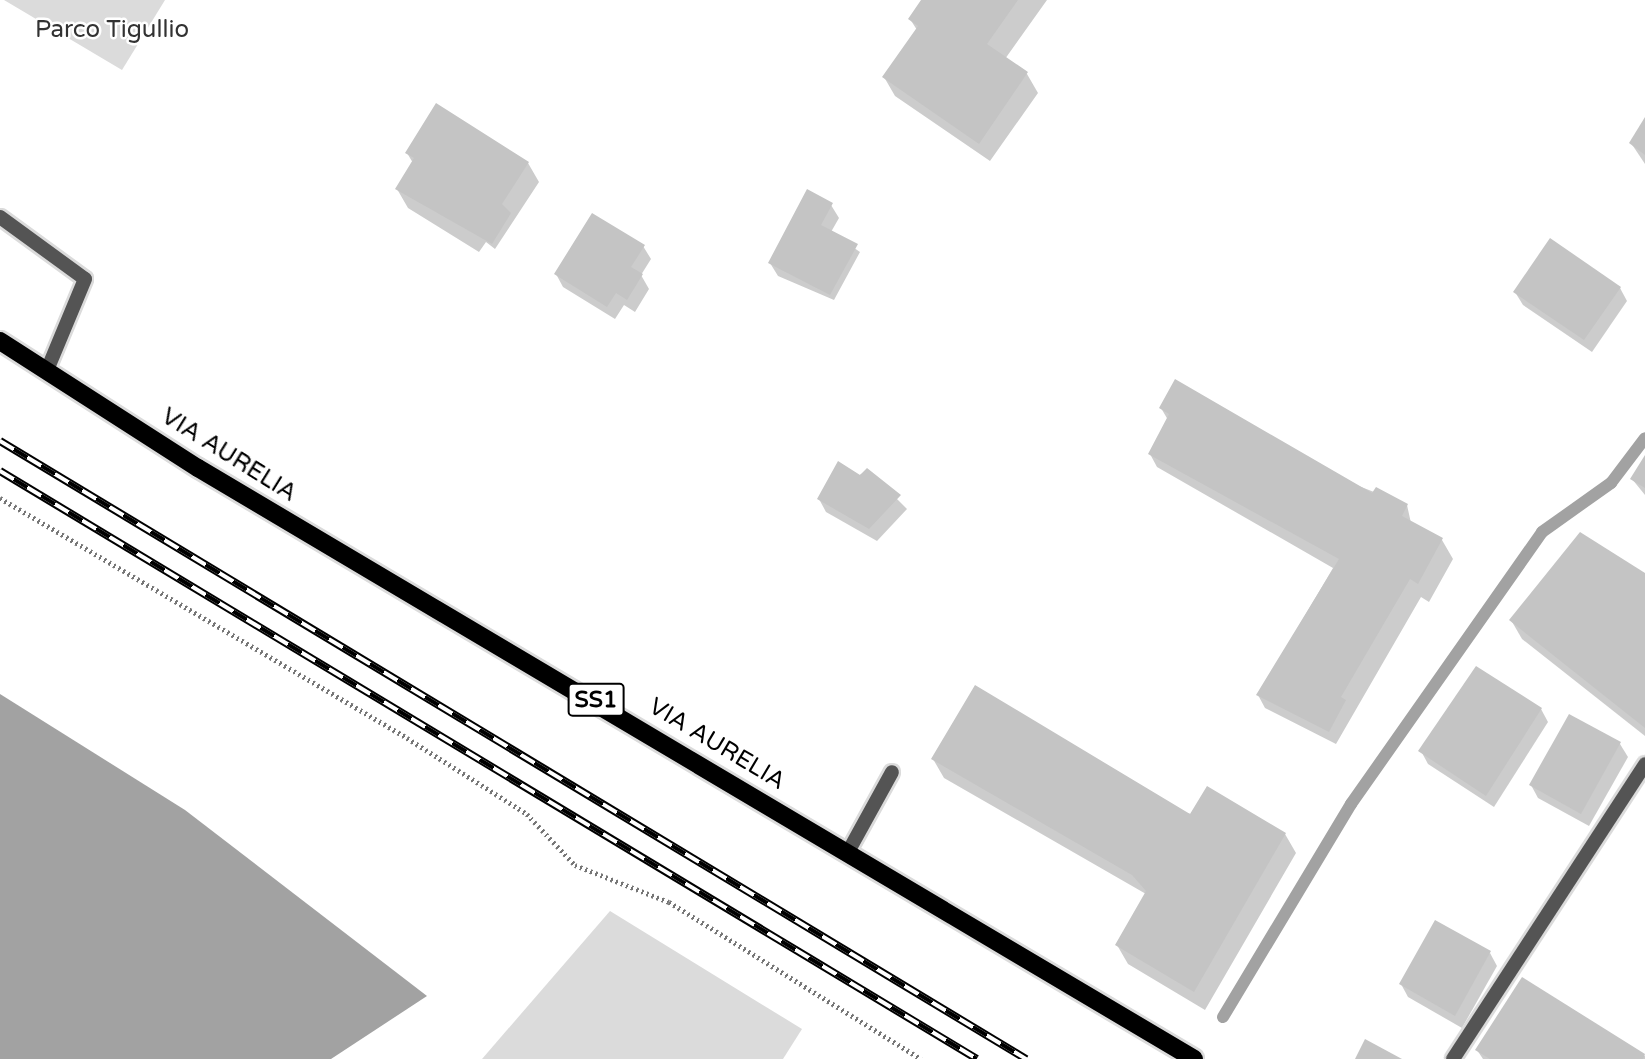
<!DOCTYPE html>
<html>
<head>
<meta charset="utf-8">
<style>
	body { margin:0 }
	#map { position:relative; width:1645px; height:1059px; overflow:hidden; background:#fff; font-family:"Varela Round",sans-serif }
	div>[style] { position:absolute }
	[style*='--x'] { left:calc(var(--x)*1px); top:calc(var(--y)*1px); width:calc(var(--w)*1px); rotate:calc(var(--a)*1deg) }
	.green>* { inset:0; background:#dbdbdb }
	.water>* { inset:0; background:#a2a2a2 }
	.shadow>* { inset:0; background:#0003 }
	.stream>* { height:12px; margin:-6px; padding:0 6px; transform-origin:6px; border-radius:6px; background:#a2a2a2 }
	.building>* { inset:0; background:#c4c4c4 }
	.path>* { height:4.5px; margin-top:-2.25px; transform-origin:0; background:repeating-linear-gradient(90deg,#767676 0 2px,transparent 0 5.5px) }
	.roads { filter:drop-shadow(2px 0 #dbdbdb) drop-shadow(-2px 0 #dbdbdb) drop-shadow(0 2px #dbdbdb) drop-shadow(0 -2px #dbdbdb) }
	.service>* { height:14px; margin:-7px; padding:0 7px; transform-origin:7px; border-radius:7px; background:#545454 }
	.minor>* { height:14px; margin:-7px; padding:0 7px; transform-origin:7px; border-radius:7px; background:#545454 }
	.primary>* { height:18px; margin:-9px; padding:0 9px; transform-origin:9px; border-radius:9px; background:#000 }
	.rail>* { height:8px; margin-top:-4px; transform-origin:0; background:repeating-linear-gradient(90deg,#fff 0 16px,#000 0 32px); box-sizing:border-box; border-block:2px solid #000 }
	span { translate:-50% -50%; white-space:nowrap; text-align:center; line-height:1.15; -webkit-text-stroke:5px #fff; paint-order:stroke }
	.shield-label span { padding:2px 5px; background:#fff; border:2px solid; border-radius:5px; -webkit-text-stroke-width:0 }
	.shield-label { font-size:23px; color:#000; font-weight:700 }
	.park-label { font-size:24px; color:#323232 }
	.street-label { font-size:24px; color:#000 }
</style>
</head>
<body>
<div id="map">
	<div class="green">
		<div style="clip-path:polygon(4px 0,165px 0,122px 70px)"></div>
		<div style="clip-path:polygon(610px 911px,802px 1029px,783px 1059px,482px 1059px)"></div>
	</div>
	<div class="water">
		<div style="clip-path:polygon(0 694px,185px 810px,427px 996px,331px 1059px,0 1059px)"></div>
	</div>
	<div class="shadow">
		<div style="clip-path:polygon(923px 0,1047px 0,1005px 59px,1027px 74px,1038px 93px,990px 161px,895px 96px,884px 77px,917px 30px,910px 19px)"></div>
		<div style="clip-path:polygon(1645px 120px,1645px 164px,1631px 143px)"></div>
		<div style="clip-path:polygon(407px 153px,528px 163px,539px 182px,495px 249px,486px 242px,479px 252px,408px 208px,397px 189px,413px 163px)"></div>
		<div style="clip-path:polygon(831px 205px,839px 218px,831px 232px,860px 252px,834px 300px,778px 276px,770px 263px)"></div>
		<div style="clip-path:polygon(643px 246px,651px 259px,641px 275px,649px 289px,635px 312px,624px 305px,615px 319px,563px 287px,556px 274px)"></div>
		<div style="clip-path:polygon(1620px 288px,1627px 301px,1592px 352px,1523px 305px,1515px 292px)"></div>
		<div style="clip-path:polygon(1161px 408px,1407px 505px,1411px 523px,1442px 540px,1453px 559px,1429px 602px,1421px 597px,1336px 744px,1265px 708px,1258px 695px,1333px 568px,1157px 467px,1150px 454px,1168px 420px)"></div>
		<div style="clip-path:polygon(1645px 458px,1645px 495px,1632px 479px)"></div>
		<div style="clip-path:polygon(868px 470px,907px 509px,877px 541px,826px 512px,819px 499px)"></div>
		<div style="clip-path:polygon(1645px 575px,1645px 736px,1522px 639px,1511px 620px)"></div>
		<div style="clip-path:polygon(1541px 709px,1548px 722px,1494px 807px,1428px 764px,1421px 751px)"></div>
		<div style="clip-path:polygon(1570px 716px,1620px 744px,1628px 757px,1589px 826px,1538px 798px,1531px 785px)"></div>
		<div style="clip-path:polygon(933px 759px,1285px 834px,1296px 853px,1205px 1010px,1128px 964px,1117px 945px,1146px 894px,944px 778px)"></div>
		<div style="clip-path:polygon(1490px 953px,1497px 966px,1462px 1028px,1408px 997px,1401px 984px)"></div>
		<div style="clip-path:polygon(1522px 979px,1645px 1056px,1645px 1059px,1483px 1059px,1477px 1050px)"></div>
	</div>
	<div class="stream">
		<div style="--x:1223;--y:1017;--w:249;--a:-59"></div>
		<div style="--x:1351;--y:804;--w:332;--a:-54.9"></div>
		<div style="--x:1542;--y:532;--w:85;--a:-35.4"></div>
		<div style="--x:1611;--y:483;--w:56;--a:-52.9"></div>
	</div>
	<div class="building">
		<div style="clip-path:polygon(921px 0,1018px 0,987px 44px,1028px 72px,979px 144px,882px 77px,918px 26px,908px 19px)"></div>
		<div style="clip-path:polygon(436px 103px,529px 162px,502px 204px,511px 213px,492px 244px,395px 189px,414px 158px,405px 153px)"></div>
		<div style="clip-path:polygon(1645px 117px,1645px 155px,1629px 143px)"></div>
		<div style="clip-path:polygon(807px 189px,833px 203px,821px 225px,858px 244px,830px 295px,768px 263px)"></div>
		<div style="clip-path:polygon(592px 213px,645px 245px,631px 267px,643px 274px,627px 300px,616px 293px,607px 307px,554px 274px)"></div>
		<div style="clip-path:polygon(1550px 238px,1621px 287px,1584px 340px,1513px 292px)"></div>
		<div style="clip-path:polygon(1175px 379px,1372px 493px,1376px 487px,1408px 504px,1402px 516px,1443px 538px,1418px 584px,1410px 579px,1341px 697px,1346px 700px,1329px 732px,1256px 695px,1339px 559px,1148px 454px,1169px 414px,1159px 408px)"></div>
		<div style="clip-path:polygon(1645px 455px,1645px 488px,1630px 479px)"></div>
		<div style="clip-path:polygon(838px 461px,860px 475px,867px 468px,901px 495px,869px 529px,817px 499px)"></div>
		<div style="clip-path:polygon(1580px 532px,1645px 573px,1645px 728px,1509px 620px)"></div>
		<div style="clip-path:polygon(1476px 666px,1542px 708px,1486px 796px,1418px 751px)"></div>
		<div style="clip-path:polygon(975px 685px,1190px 814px,1207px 786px,1286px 833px,1194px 992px,1115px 945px,1146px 891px,1132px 875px,931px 759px)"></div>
		<div style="clip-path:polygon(1569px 714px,1621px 742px,1581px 814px,1529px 785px)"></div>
		<div style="clip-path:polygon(1435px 920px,1491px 951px,1455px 1016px,1399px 984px)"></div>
		<div style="clip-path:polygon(1522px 977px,1645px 1054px,1643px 1059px,1490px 1059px,1475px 1050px)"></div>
		<div style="clip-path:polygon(1365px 1039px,1402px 1059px,1355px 1059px)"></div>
	</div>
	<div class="path">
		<div style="--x:0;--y:498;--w:472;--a:30.5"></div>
		<div style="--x:407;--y:738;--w:142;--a:32.3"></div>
		<div style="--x:527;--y:814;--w:70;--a:46.7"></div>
		<div style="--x:575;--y:865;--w:101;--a:21.5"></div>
		<div style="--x:669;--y:902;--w:297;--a:31.9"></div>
	</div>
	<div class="roads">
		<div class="service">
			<div style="--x:0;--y:217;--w:105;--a:36.1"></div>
			<div style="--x:85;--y:279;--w:96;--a:112.6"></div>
			<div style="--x:848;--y:852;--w:91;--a:-61.2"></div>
		</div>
		<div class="minor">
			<div style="--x:1453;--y:1059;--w:352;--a:-56.9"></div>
		</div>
		<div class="primary">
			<div style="--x:0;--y:341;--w:235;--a:32.7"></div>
			<div style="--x:198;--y:468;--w:1158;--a:30.68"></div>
		</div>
	</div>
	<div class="rail">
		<div style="--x:0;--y:441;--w:1198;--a:31.06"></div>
		<div style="--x:0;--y:471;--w:1140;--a:31.04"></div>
	</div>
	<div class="shield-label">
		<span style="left:596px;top:700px">SS1</span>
	</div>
	<div class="park-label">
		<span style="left:112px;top:30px">Parco Tigullio</span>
	</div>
	<div class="street-label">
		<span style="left:229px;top:455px;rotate:32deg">VIA AURELIA</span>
		<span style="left:717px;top:744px;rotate:31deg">VIA AURELIA</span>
	</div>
</div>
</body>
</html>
